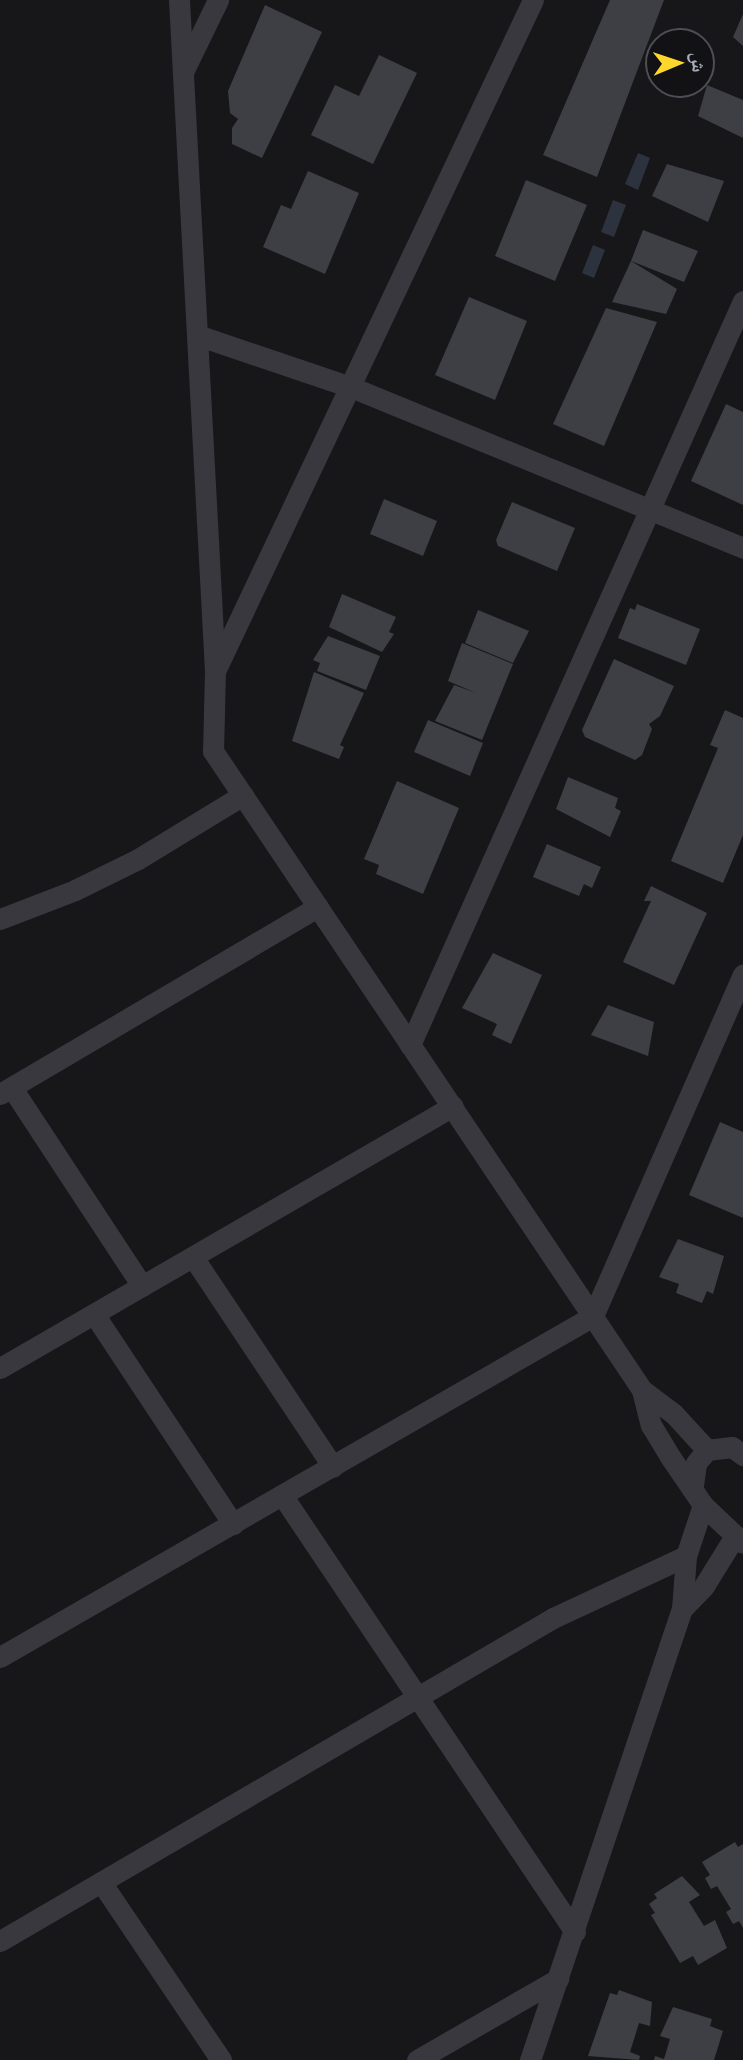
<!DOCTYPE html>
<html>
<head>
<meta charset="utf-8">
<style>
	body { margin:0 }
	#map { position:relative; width:743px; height:2060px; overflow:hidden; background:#171719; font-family:Ubuntu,"Noto Naskh Arabic",sans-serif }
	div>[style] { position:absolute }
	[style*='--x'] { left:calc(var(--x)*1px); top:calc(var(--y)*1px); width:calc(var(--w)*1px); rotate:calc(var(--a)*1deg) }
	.water>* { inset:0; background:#2c333e }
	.building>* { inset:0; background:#3e3f44 }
	.minor>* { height:21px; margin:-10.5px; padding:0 10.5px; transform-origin:10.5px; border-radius:10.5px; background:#38383e }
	span { translate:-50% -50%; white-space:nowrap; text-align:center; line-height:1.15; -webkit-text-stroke:5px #121214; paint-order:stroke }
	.north { position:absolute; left:645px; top:28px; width:70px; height:70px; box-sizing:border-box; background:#121214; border:2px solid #4e4f56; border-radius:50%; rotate:88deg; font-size:19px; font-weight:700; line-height:28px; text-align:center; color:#a8abba }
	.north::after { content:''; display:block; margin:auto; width:24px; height:32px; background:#fdd72b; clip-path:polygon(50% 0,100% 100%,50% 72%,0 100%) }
</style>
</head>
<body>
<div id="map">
	<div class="water">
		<div style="clip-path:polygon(638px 153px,650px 158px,638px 190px,625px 184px)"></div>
		<div style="clip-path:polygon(613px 200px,626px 205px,614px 237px,601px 232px)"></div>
		<div style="clip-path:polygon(593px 245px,605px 250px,594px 278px,582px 273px)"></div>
	</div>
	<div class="building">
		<div style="clip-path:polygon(610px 0,664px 0,597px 177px,543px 155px)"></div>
		<div style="clip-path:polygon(265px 5px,322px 32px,262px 158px,232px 144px,232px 128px,238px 119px,230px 113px,228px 91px)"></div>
		<div style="clip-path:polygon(743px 14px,743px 46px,733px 37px)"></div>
		<div style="clip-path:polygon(379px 55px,417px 73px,373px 164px,311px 135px,335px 85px,359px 96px)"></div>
		<div style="clip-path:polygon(707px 85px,743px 100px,743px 138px,698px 116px)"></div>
		<div style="clip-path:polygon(667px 164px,724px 181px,708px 222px,652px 196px)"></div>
		<div style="clip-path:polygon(308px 171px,359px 193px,325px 274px,263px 247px,281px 205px,291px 209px)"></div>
		<div style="clip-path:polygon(526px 180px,587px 205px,555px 281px,495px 256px)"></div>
		<div style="clip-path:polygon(643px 230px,698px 251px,684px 282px,631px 261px)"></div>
		<div style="clip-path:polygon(631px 261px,677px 289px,666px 314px,612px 302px)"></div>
		<div style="clip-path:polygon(469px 297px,527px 321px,495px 400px,435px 375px)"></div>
		<div style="clip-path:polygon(606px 308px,657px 322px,604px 446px,553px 424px)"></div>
		<div style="clip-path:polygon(726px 404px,743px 412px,743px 505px,691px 481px)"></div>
		<div style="clip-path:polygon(384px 499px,437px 521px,423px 556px,370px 534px)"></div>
		<div style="clip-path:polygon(512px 502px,575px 528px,557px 571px,498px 546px,496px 540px)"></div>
		<div style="clip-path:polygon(342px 594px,396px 617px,389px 632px,394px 634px,382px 652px,329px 627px)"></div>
		<div style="clip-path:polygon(637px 604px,700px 629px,686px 665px,618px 638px,630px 608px,635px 610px)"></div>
		<div style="clip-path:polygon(478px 610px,529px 631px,513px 663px,465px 643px)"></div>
		<div style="clip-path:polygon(328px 636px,380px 656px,366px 690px,317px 671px,320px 663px,313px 660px)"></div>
		<div style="clip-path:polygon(462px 643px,513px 664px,482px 740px,435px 721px,454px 685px,476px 693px,448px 681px)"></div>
		<div style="clip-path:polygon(614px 659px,674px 686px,660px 716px,649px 724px,652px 729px,642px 755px,635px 760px,585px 737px,582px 730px)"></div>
		<div style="clip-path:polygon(314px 672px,364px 693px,340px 745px,344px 747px,339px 759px,292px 741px)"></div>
		<div style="clip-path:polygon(725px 710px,743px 718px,743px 835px,723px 883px,671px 861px,718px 748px,710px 745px)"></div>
		<div style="clip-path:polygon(428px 720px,483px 743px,470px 776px,414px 752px)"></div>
		<div style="clip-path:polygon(568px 777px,618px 798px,615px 808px,621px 811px,610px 837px,556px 809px)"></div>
		<div style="clip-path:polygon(397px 781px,459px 808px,423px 894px,376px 874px,379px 865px,364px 859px)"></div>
		<div style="clip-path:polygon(547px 844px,601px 867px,592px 888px,584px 884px,579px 896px,533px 877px)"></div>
		<div style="clip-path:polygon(651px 886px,707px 913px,674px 985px,623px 962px,651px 901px,644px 901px)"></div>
		<div style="clip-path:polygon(493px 953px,542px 975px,511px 1044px,492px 1035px,497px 1024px,462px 1008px)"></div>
		<div style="clip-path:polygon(608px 1005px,654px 1022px,648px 1056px,591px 1035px)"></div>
		<div style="clip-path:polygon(720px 1122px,743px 1132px,743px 1218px,689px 1195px)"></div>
		<div style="clip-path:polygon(678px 1239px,724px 1256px,713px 1294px,707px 1291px,702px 1303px,676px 1293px,679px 1284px,659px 1277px)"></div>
		<div style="clip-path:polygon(735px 1842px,738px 1847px,743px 1844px,743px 1928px,739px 1921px,733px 1924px,726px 1912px,731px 1909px,717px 1886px,711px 1889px,705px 1878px,710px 1875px,702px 1862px)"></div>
		<div style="clip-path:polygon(682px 1876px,700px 1895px,689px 1902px,704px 1926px,715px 1920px,727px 1948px,698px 1965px,693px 1956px,680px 1963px,651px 1915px,655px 1913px,649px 1904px,657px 1898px,654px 1894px)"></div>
		<div style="clip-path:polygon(619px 1990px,652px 2002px,650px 2026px,639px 2023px,630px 2052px,640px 2056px,639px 2060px,588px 2056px,610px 1993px,617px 1995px)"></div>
		<div style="clip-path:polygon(673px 2007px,712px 2019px,710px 2026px,723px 2031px,714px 2060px,654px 2060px,655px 2056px,664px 2059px,670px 2039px,660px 2036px)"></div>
	</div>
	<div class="minor">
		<div style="--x:179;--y:0;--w:672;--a:86.93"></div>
		<div style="--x:215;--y:671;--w:80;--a:91.4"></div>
		<div style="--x:213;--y:751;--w:770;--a:56.12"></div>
		<div style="--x:642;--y:1390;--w:36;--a:76"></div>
		<div style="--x:651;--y:1425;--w:39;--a:59"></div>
		<div style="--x:671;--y:1458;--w:57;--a:55.8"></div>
		<div style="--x:703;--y:1505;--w:55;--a:43.5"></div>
		<div style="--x:184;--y:70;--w:78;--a:-64.1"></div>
		<div style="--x:197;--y:335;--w:163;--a:18.7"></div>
		<div style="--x:351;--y:387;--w:424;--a:22.3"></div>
		<div style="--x:216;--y:669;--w:740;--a:-64.65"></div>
		<div style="--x:0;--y:919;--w:80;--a:-21.1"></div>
		<div style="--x:75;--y:890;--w:70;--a:-26.2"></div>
		<div style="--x:138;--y:859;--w:123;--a:-31.4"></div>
		<div style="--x:410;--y:1045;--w:815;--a:-65.89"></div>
		<div style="--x:12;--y:1088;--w:237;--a:56.7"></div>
		<div style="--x:0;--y:1094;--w:369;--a:-30.5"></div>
		<div style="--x:193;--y:1257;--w:252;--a:56.3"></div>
		<div style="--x:94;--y:1314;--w:252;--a:56.5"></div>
		<div style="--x:0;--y:1368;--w:523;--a:-30.04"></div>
		<div style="--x:642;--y:1390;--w:39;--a:37"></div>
		<div style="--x:673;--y:1413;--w:50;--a:47.4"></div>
		<div style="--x:693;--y:1485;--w:22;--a:-82"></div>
		<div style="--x:696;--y:1463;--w:17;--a:-50"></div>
		<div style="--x:707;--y:1450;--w:25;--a:-7"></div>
		<div style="--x:732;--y:1447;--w:14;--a:36"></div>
		<div style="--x:282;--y:1495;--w:526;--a:56.16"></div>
		<div style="--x:682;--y:1609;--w:32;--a:-46"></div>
		<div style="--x:704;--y:1586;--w:59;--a:-58.2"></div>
		<div style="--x:0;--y:1657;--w:684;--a:-29.9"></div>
		<div style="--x:593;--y:1316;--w:373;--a:-66.3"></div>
		<div style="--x:101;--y:1882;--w:215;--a:56"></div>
		<div style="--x:0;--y:1941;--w:640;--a:-30.29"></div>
		<div style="--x:553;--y:1618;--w:147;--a:-25"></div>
		<div style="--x:417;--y:2060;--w:163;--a:-29.9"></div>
		<div style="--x:530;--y:2060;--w:476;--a:-71.4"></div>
		<div style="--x:682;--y:1609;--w:53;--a:-85.7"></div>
		<div style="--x:686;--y:1556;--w:54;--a:-71.6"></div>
	</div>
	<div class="north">ش</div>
</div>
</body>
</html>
